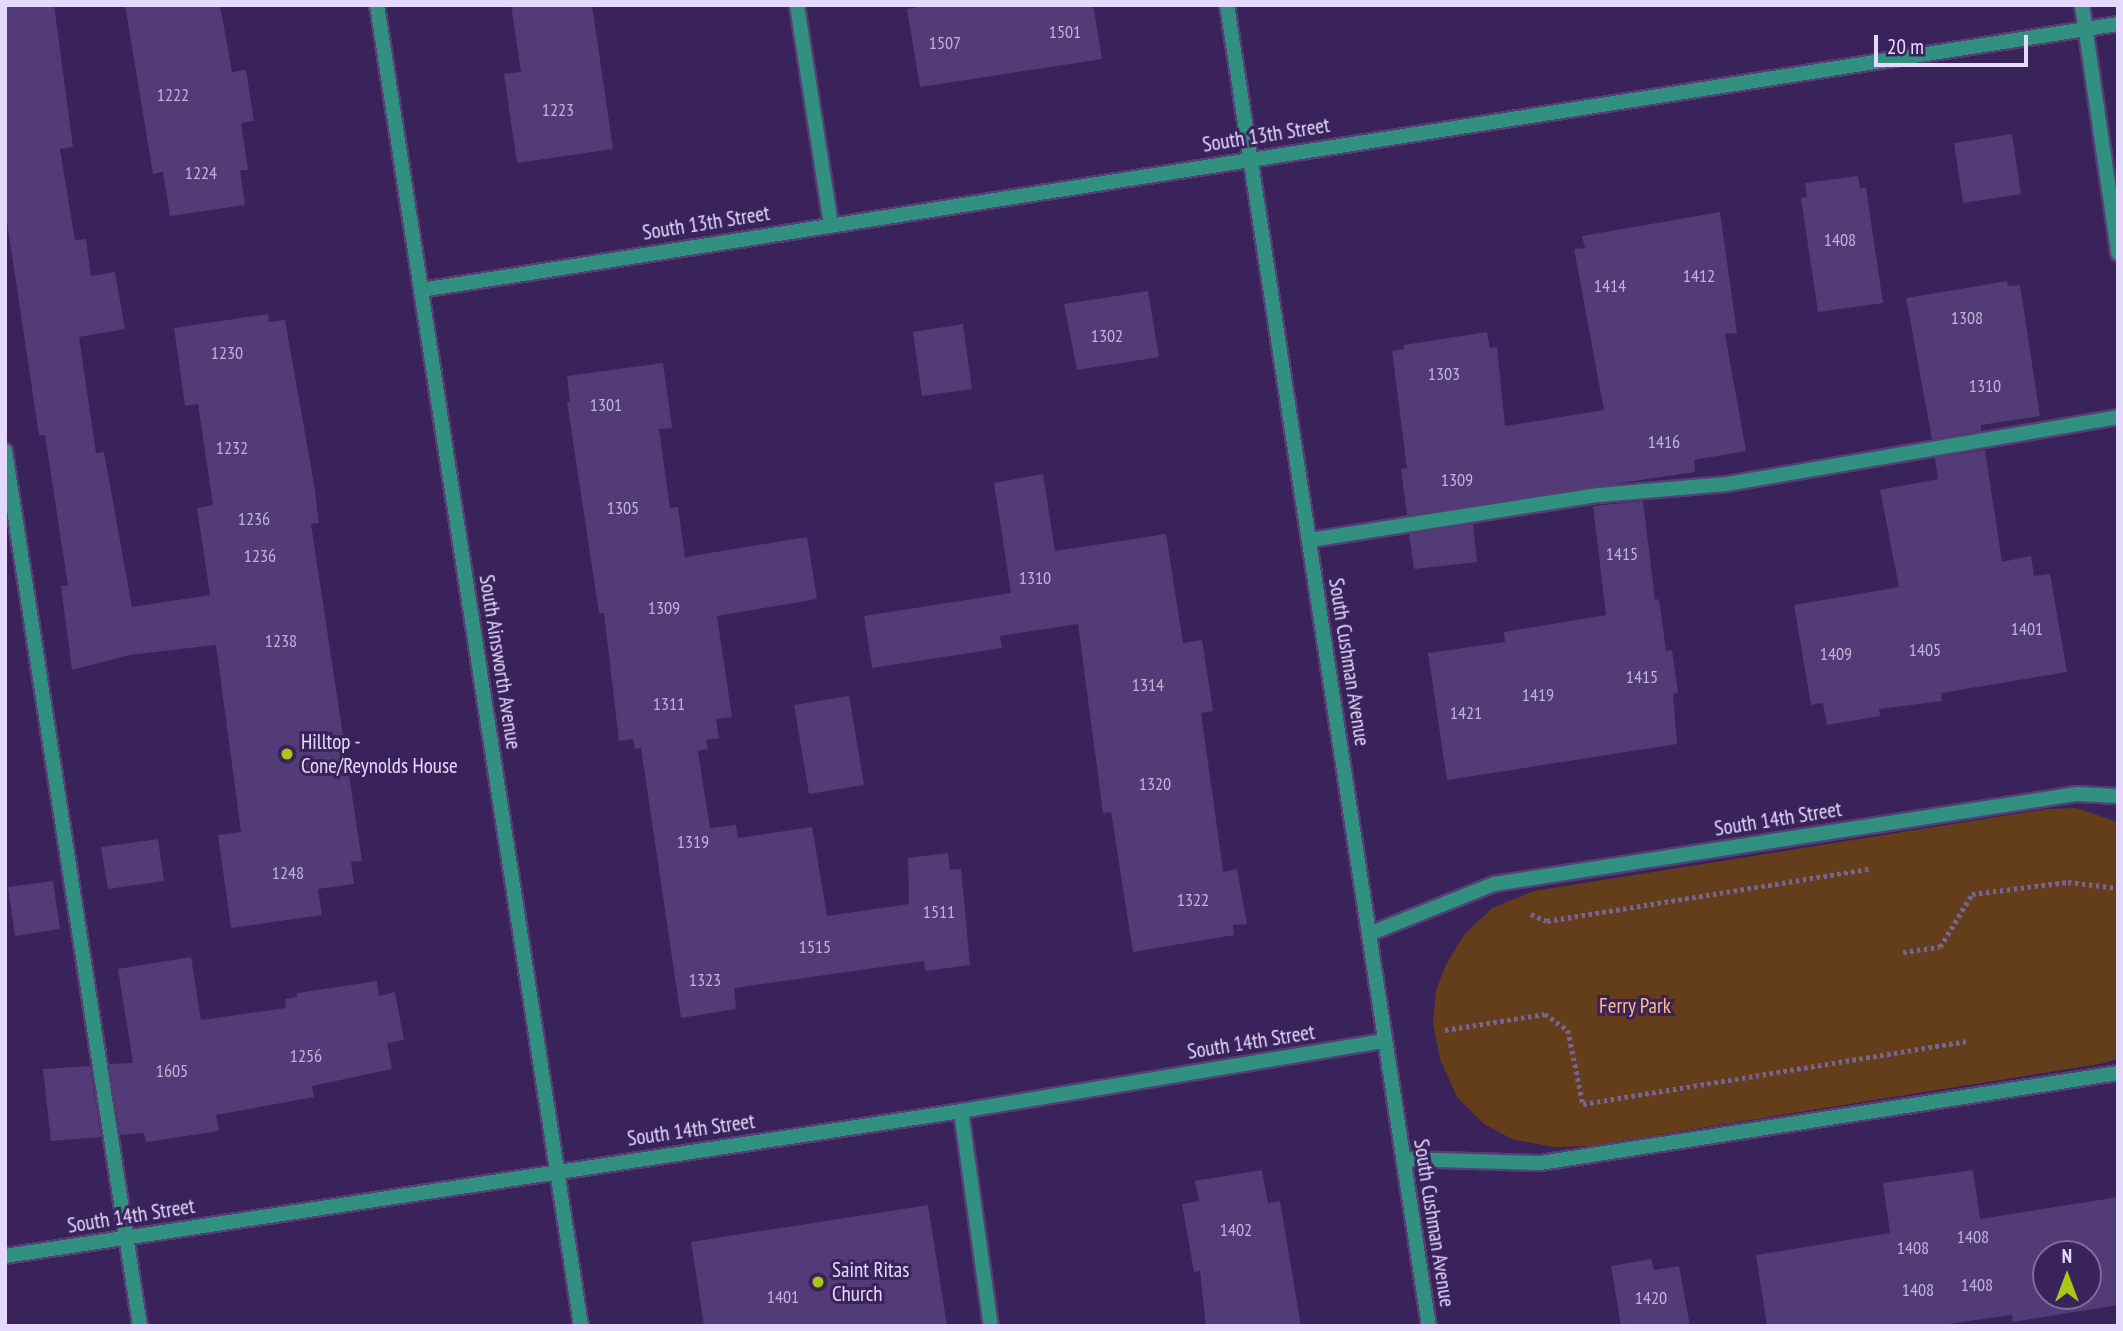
<!DOCTYPE html>
<html>
<head>
<meta charset="utf-8">
<style>
	body { margin:0 }
	#map { position:relative; width:2123px; height:1331px; overflow:hidden; background:#3a225b; font-family:"PT Sans Narrow",sans-serif }
	div>[style] { position:absolute }
	[style*='--x'] { left:calc(var(--x)*1px); top:calc(var(--y)*1px); width:calc(var(--w)*1px); rotate:calc(var(--a)*1deg) }
	.green>* { inset:0; background:#643e1b }
	.building>* { inset:0; background:#523b76 }
	.path>* { height:4.5px; margin-top:-2.25px; transform-origin:0; background:repeating-linear-gradient(90deg,#776495 0 3.5px,transparent 0 7px) }
	.roads { filter:drop-shadow(2px 0 #553f75) drop-shadow(-2px 0 #553f75) drop-shadow(0 2px #553f75) drop-shadow(0 -2px #553f75) }
	.service>* { height:14px; margin:-7px; padding:0 7px; transform-origin:7px; border-radius:7px; background:#319080 }
	.minor>* { height:14px; margin:-7px; padding:0 7px; transform-origin:7px; border-radius:7px; background:#319080 }
	.dots>* { width:19px; height:19px; translate:-50% -50%; box-sizing:border-box; border:4px solid #3a225b; border-radius:50% }
	span { translate:-50% -50%; white-space:nowrap; text-align:center; line-height:1.15; -webkit-text-stroke:6px #3a225b; paint-order:stroke }
	.number-label { font-size:18px; color:#c0b2db }
	.number-label span { -webkit-text-stroke-width:0 }
	.street-label { font-size:21px; color:#e5dafd }
	.poi-label { font-size:21px; color:#e5dafd }
	.left { translate:0 -50%; text-align:left }
	.park-label { font-size:21px; color:#fdbb85 }
	.frame { position:absolute; inset:0; border:7px solid #e5dafd; pointer-events:none }
	.north { position:absolute; left:2032px; top:1240px; width:70px; height:70px; box-sizing:border-box; background:#3a225b; border:2px solid #7e6c9c; border-radius:50%; rotate:0deg; font-size:19px; font-weight:700; line-height:28px; text-align:center; color:#e5dafd }
	.north::after { content:''; display:block; margin:auto; width:24px; height:32px; background:#aac719; clip-path:polygon(50% 0,100% 100%,50% 72%,0 100%) }
	.scale { position:absolute; left:1874px; top:35px; width:154px; height:32px; box-sizing:border-box; border:4px solid #e5dafd; border-top:0; padding-left:9px; font-size:21px; line-height:24px; white-space:nowrap; color:#e5dafd; -webkit-text-stroke:5px #3a225b; paint-order:stroke }
</style>
</head>
<body>
<div id="map">
	<div class="green">
		<div style="clip-path:polygon(2076px 808px,2118px 822px,2118px 1058px,2105px 1063px,1589px 1146px,1553px 1147px,1512px 1139px,1484px 1124px,1457px 1097px,1440px 1059px,1433px 1023px,1436px 990px,1446px 965px,1464px 935px,1492px 908px,1534px 891px,2047px 809px)"></div>
	</div>
	<div class="building">
		<div style="clip-path:polygon(5px 5px,54px 5px,73px 147px,60px 149px,75px 240px,86px 239px,91px 276px,115px 272px,125px 329px,79px 337px,96px 453px,104px 452px,132px 607px,210px 595px,197px 508px,213px 505px,198px 404px,185px 406px,174px 328px,268px 314px,269px 322px,285px 320px,314px 484px,319px 523px,311px 524px,362px 861px,351px 862px,354px 884px,318px 889px,322px 915px,231px 928px,218px 835px,241px 832px,216px 645px,129px 655px,72px 670px,61px 586px,68px 586px,45px 435px,39px 435px,5px 209px)"></div>
		<div style="clip-path:polygon(125px 5px,220px 5px,232px 72px,246px 70px,254px 121px,241px 123px,248px 170px,240px 170px,245px 205px,170px 216px,163px 172px,153px 174px)"></div>
		<div style="clip-path:polygon(511px 5px,592px 5px,613px 149px,517px 163px,504px 74px,521px 72px)"></div>
		<div style="clip-path:polygon(930px 5px,1093px 5px,1102px 59px,920px 87px,907px 9px)"></div>
		<div style="clip-path:polygon(2012px 134px,2021px 194px,1963px 203px,1954px 143px)"></div>
		<div style="clip-path:polygon(1858px 176px,1860px 188px,1866px 188px,1883px 303px,1818px 312px,1801px 198px,1807px 197px,1805px 183px)"></div>
		<div style="clip-path:polygon(1720px 212px,1737px 333px,1725px 334px,1746px 451px,1694px 460px,1695px 472px,1407px 515px,1401px 469px,1407px 468px,1392px 351px,1404px 349px,1404px 345px,1487px 332px,1490px 348px,1497px 347px,1505px 426px,1604px 410px,1574px 249px,1585px 248px,1582px 236px)"></div>
		<div style="clip-path:polygon(2007px 281px,2008px 286px,2020px 285px,2040px 416px,1981px 425px,1981px 431px,1932px 439px,1906px 298px)"></div>
		<div style="clip-path:polygon(1148px 291px,1159px 357px,1077px 370px,1064px 304px)"></div>
		<div style="clip-path:polygon(963px 324px,972px 389px,922px 396px,913px 332px)"></div>
		<div style="clip-path:polygon(663px 363px,672px 428px,659px 429px,670px 508px,678px 507px,685px 557px,807px 537px,817px 599px,717px 616px,732px 717px,716px 719px,719px 738px,706px 740px,708px 749px,698px 751px,710px 828px,736px 825px,738px 838px,812px 827px,827px 916px,909px 904px,908px 858px,948px 853px,950px 870px,961px 869px,970px 965px,925px 971px,924px 961px,734px 988px,736px 1009px,681px 1018px,641px 748px,635px 749px,633px 739px,619px 741px,604px 613px,599px 613px,567px 402px,570px 402px,567px 376px)"></div>
		<div style="clip-path:polygon(1985px 450px,2002px 562px,2031px 556px,2034px 576px,2050px 574px,2067px 672px,1941px 693px,1942px 701px,1879px 709px,1880px 716px,1827px 725px,1823px 703px,1811px 705px,1794px 605px,1899px 587px,1880px 490px,1938px 479px,1935px 458px)"></div>
		<div style="clip-path:polygon(1043px 474px,1055px 551px,1166px 534px,1183px 643px,1202px 640px,1213px 711px,1201px 713px,1222px 863px,1223px 872px,1237px 869px,1247px 924px,1233px 925px,1234px 935px,1133px 952px,1111px 812px,1103px 813px,1078px 624px,1000px 636px,1002px 648px,872px 668px,864px 616px,1011px 593px,994px 483px)"></div>
		<div style="clip-path:polygon(1643px 501px,1655px 600px,1659px 599px,1666px 651px,1672px 650px,1678px 693px,1673px 694px,1677px 744px,1447px 780px,1428px 653px,1505px 642px,1504px 632px,1606px 615px,1593px 506px)"></div>
		<div style="clip-path:polygon(1473px 524px,1477px 562px,1414px 569px,1409px 534px)"></div>
		<div style="clip-path:polygon(849px 696px,864px 785px,809px 794px,794px 705px)"></div>
		<div style="clip-path:polygon(158px 839px,164px 881px,108px 889px,101px 847px)"></div>
		<div style="clip-path:polygon(53px 881px,60px 929px,15px 936px,8px 887px)"></div>
		<div style="clip-path:polygon(191px 957px,201px 1020px,286px 1008px,285px 999px,297px 997px,297px 993px,377px 981px,379px 996px,395px 992px,404px 1040px,387px 1043px,392px 1069px,312px 1086px,314px 1097px,216px 1115px,219px 1131px,146px 1142px,144px 1133px,120px 1135px,109px 1064px,133px 1063px,118px 969px)"></div>
		<div style="clip-path:polygon(90px 1066px,101px 1137px,51px 1141px,43px 1069px)"></div>
		<div style="clip-path:polygon(1262px 1170px,1268px 1203px,1280px 1201px,1301px 1326px,1206px 1326px,1200px 1271px,1194px 1272px,1182px 1204px,1199px 1201px,1195px 1181px)"></div>
		<div style="clip-path:polygon(evenodd,1973px 1170px,1980px 1219px,2118px 1197px,2118px 1305px,2013px 1322px,2012px 1315px,1933px 1326px,1767px 1326px,1756px 1255px,1890px 1233px,1883px 1183px,1973px 1170px,2046px 1254px,2088px 1254px,2088px 1296px,2046px 1296px,2046px 1254px)"></div>
		<div style="clip-path:polygon(928px 1205px,947px 1326px,704px 1326px,691px 1242px)"></div>
		<div style="clip-path:polygon(1651px 1259px,1654px 1270px,1679px 1266px,1690px 1326px,1621px 1326px,1611px 1266px)"></div>
	</div>
	<div class="path">
		<div style="--x:1531;--y:914;--w:17;--a:24"></div>
		<div style="--x:1547;--y:921;--w:326;--a:-9.2"></div>
		<div style="--x:1903;--y:952;--w:37;--a:-8"></div>
		<div style="--x:1940;--y:947;--w:62;--a:-58.9"></div>
		<div style="--x:1972;--y:894;--w:97;--a:-7.1"></div>
		<div style="--x:2068;--y:882;--w:50;--a:6.8"></div>
		<div style="--x:1445;--y:1030;--w:101;--a:-9.1"></div>
		<div style="--x:1545;--y:1014;--w:28;--a:35"></div>
		<div style="--x:1568;--y:1030;--w:76;--a:78.5"></div>
		<div style="--x:1583;--y:1104;--w:388;--a:-9.3"></div>
	</div>
	<div class="roads">
		<div class="service">
			<div style="--x:797;--y:5;--w:223;--a:81.2"></div>
			<div style="--x:5;--y:451;--w:885;--a:81.23"></div>
			<div style="--x:1310;--y:540;--w:292;--a:-8.9"></div>
			<div style="--x:1599;--y:495;--w:128;--a:-4.9"></div>
			<div style="--x:1727;--y:484;--w:397;--a:-9.7"></div>
			<div style="--x:961;--y:1111;--w:217;--a:82.1"></div>
		</div>
		<div class="minor">
			<div style="--x:377;--y:5;--w:1337;--a:81.22"></div>
			<div style="--x:1227;--y:5;--w:1336;--a:81.31"></div>
			<div style="--x:2082;--y:5;--w:251;--a:81.7"></div>
			<div style="--x:421;--y:290;--w:1718;--a:-8.91"></div>
			<div style="--x:1369;--y:934;--w:135;--a:-21.8"></div>
			<div style="--x:1494;--y:884;--w:590;--a:-8.78"></div>
			<div style="--x:2077;--y:794;--w:41;--a:2.8"></div>
			<div style="--x:1403;--y:1159;--w:137;--a:1.7"></div>
			<div style="--x:1540;--y:1163;--w:585;--a:-8.85"></div>
			<div style="--x:5;--y:1256;--w:967;--a:-8.62"></div>
			<div style="--x:961;--y:1111;--w:428;--a:-9.4"></div>
		</div>
	</div>
	<div class="dots">
		<div style="left:287px;top:754px;background:#aac719"></div>
		<div style="left:818px;top:1282px;background:#aac719"></div>
	</div>
	<div class="number-label">
		<span style="left:1065px;top:32px">1501</span>
		<span style="left:945px;top:43px">1507</span>
		<span style="left:173px;top:95px">1222</span>
		<span style="left:558px;top:110px">1223</span>
		<span style="left:201px;top:173px">1224</span>
		<span style="left:1840px;top:240px">1408</span>
		<span style="left:1699px;top:276px">1412</span>
		<span style="left:1610px;top:286px">1414</span>
		<span style="left:1967px;top:318px">1308</span>
		<span style="left:1107px;top:336px">1302</span>
		<span style="left:227px;top:353px">1230</span>
		<span style="left:1444px;top:374px">1303</span>
		<span style="left:1985px;top:386px">1310</span>
		<span style="left:606px;top:405px">1301</span>
		<span style="left:1664px;top:442px">1416</span>
		<span style="left:232px;top:448px">1232</span>
		<span style="left:1457px;top:480px">1309</span>
		<span style="left:623px;top:508px">1305</span>
		<span style="left:254px;top:519px">1236</span>
		<span style="left:1622px;top:554px">1415</span>
		<span style="left:260px;top:556px">1236</span>
		<span style="left:1035px;top:578px">1310</span>
		<span style="left:664px;top:608px">1309</span>
		<span style="left:2027px;top:629px">1401</span>
		<span style="left:281px;top:641px">1238</span>
		<span style="left:1925px;top:650px">1405</span>
		<span style="left:1836px;top:654px">1409</span>
		<span style="left:1642px;top:677px">1415</span>
		<span style="left:1148px;top:685px">1314</span>
		<span style="left:1538px;top:695px">1419</span>
		<span style="left:669px;top:704px">1311</span>
		<span style="left:1466px;top:713px">1421</span>
		<span style="left:1155px;top:784px">1320</span>
		<span style="left:693px;top:842px">1319</span>
		<span style="left:288px;top:873px">1248</span>
		<span style="left:1193px;top:900px">1322</span>
		<span style="left:939px;top:912px">1511</span>
		<span style="left:815px;top:947px">1515</span>
		<span style="left:705px;top:980px">1323</span>
		<span style="left:306px;top:1056px">1256</span>
		<span style="left:172px;top:1071px">1605</span>
		<span style="left:1236px;top:1230px">1402</span>
		<span style="left:1973px;top:1237px">1408</span>
		<span style="left:1913px;top:1248px">1408</span>
		<span style="left:1977px;top:1285px">1408</span>
		<span style="left:1918px;top:1290px">1408</span>
		<span style="left:783px;top:1297px">1401</span>
		<span style="left:1651px;top:1298px">1420</span>
	</div>
	<div class="street-label">
		<span style="left:1266px;top:135px;rotate:-9deg">South 13th Street</span>
		<span style="left:706px;top:223px;rotate:-9deg">South 13th Street</span>
		<span style="left:500px;top:662px;rotate:81deg">South Ainsworth Avenue</span>
		<span style="left:1349px;top:662px;rotate:81deg">South Cushman Avenue</span>
		<span style="left:1778px;top:819px;rotate:-9deg">South 14th Street</span>
		<span style="left:1251px;top:1042px;rotate:-9deg">South 14th Street</span>
		<span style="left:691px;top:1130px;rotate:-8deg">South 14th Street</span>
		<span style="left:131px;top:1216px;rotate:-9deg">South 14th Street</span>
		<span style="left:1434px;top:1223px;rotate:81deg">South Cushman Avenue</span>
	</div>
	<div class="poi-label">
		<span class="left" style="left:301px;top:754px">Hilltop -<br>Cone/Reynolds House</span>
		<span class="left" style="left:832px;top:1282px">Saint Ritas<br>Church</span>
	</div>
	<div class="park-label">
		<span style="left:1635px;top:1006px">Ferry Park</span>
	</div>
	<div class="frame"></div>
	<div class="north">N</div>
	<div class="scale">20 m</div>
</div>
</body>
</html>
